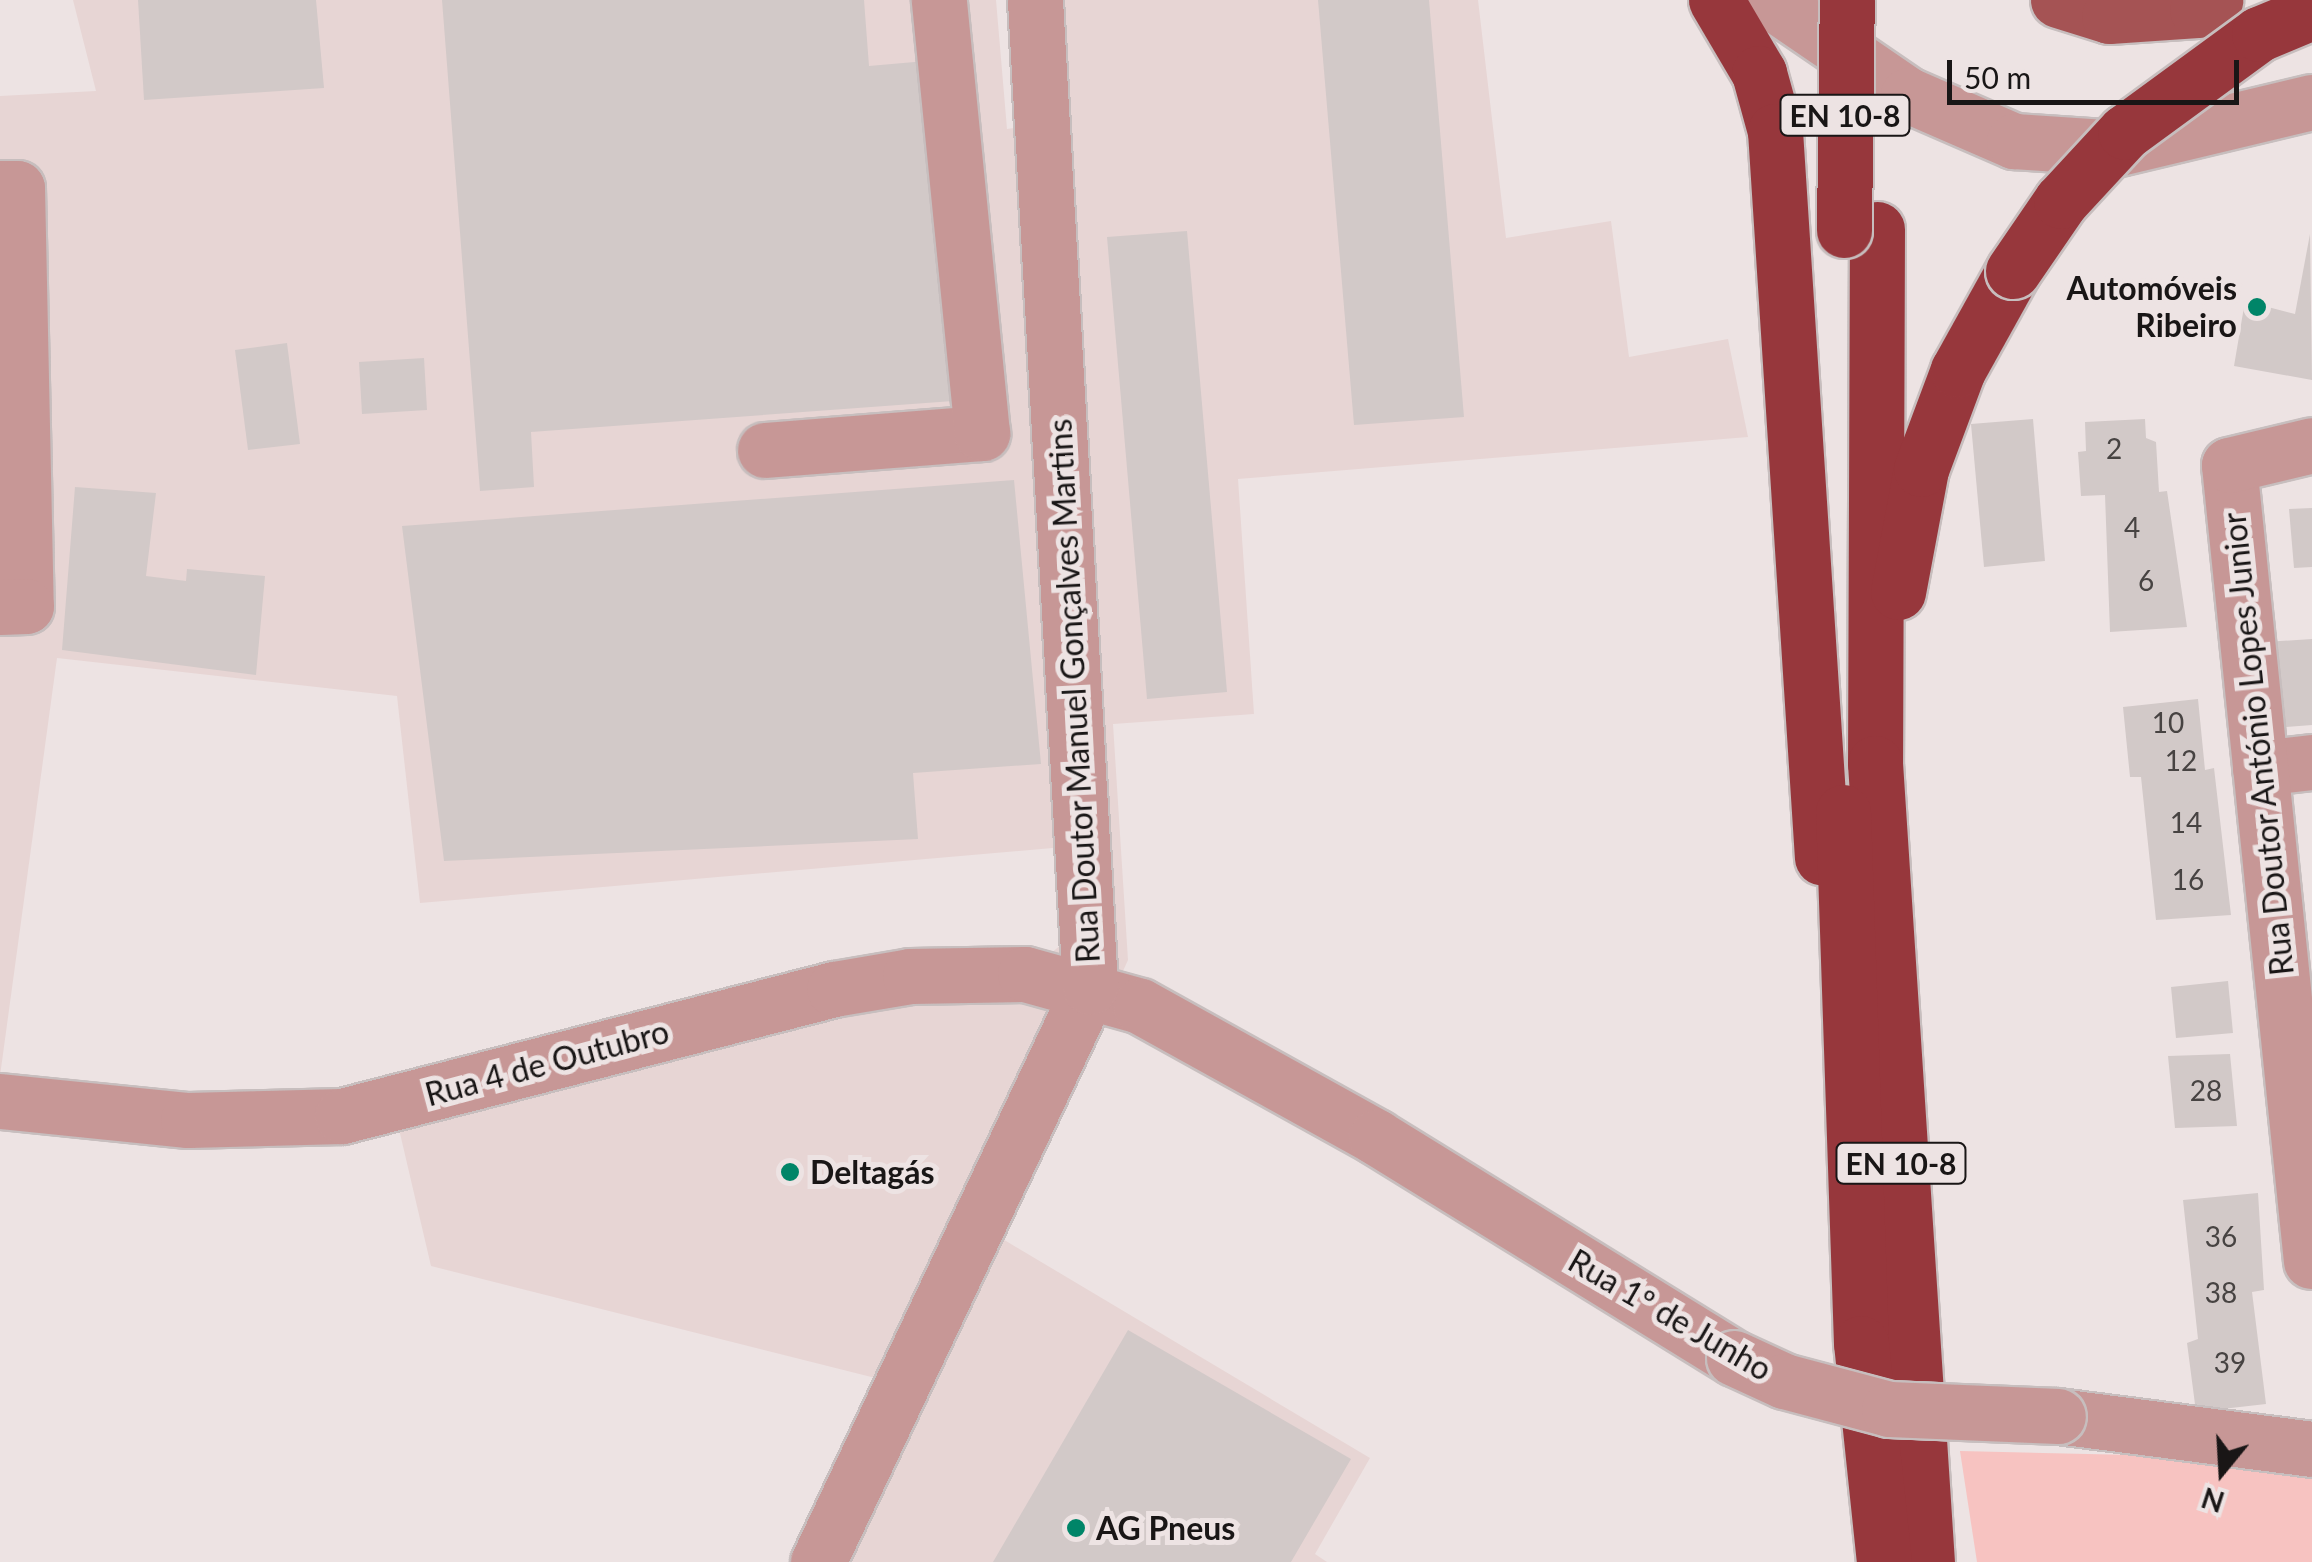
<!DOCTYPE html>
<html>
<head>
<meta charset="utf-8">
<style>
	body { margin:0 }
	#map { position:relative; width:2312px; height:1562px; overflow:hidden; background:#ede3e3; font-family:Lato,sans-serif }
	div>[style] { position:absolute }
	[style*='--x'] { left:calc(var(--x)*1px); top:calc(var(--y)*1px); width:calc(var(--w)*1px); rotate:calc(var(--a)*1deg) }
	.built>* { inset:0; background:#e7d5d4 }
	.green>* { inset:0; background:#f7c3c1 }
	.building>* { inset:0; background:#d2c9c8 }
	.roads { filter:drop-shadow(2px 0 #c7bebe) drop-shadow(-2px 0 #c7bebe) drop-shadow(0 2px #c7bebe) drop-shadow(0 -2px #c7bebe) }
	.minor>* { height:55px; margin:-27.5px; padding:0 27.5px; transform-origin:27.5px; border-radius:27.5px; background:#c79796 }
	.major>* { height:55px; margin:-27.5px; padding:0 27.5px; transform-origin:27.5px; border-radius:27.5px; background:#a55354 }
	.highway>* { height:55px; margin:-27.5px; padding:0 27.5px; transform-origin:27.5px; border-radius:27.5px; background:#97373c }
	.bridges { filter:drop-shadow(2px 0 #c7bebe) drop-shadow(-2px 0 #c7bebe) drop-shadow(0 2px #c7bebe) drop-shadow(0 -2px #c7bebe) }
	.minor-bridge>* { height:55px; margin:-27.5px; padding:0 27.5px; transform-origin:27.5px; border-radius:27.5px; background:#c79796 }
	.highway-bridge>* { height:55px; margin:-27.5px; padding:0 27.5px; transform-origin:27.5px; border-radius:27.5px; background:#97373c }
	.dots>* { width:28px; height:28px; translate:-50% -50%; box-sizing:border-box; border:5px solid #ede3e3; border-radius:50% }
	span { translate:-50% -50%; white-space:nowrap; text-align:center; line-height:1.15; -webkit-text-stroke:10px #ede3e3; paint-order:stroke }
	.number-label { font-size:28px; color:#474342 }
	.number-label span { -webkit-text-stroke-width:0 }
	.shield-label span { padding:2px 8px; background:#ede3e3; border:2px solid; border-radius:8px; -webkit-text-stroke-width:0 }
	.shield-label { font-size:30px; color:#191616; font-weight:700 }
	.poi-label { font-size:32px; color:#191616; font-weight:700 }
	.right { translate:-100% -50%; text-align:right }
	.left { translate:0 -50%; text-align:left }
	.street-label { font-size:32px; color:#191616 }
	.north { position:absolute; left:2172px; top:1422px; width:100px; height:100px; -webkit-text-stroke:8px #ede3e3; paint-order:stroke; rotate:198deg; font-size:28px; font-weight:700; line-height:40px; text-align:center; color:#191616 }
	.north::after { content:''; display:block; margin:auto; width:35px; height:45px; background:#191616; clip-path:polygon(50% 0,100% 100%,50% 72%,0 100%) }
	.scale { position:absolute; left:1947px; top:60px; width:292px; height:45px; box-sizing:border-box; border:5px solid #191616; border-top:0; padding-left:12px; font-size:30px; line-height:35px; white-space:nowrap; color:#191616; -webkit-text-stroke:8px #ede3e3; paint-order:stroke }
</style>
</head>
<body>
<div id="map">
	<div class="built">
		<div style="clip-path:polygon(73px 0,996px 0,1007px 129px,1056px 122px,1053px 0,1478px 0,1506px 238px,1611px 221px,1629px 357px,1728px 339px,1748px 437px,1238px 479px,1254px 714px,1113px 724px,1128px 960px,1001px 1238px,1370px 1458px,1315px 1554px,1327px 1562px,849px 1562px,931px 1392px,431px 1266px,395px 1112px,1049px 955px,1070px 937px,1064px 847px,420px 903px,397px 696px,57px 658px,0 1076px,0 96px,96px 91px)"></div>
	</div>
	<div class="green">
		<div style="clip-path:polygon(1960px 1451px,2132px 1455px,2312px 1479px,2312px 1562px,1977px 1562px)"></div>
	</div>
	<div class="building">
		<div style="clip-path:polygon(138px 0,316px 0,324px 88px,144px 100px)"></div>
		<div style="clip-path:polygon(442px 0,864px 0,869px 66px,926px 61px,953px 401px,531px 432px,534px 487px,480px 491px)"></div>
		<div style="clip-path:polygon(1318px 0,1429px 0,1464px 417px,1354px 425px)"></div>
		<div style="clip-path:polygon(1187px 231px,1227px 692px,1147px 699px,1107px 237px)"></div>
		<div style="clip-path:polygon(2310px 234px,2312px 380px,2234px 366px,2245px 301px,2295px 314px)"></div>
		<div style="clip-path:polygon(287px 343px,300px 444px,248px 450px,235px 350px)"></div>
		<div style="clip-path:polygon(424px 358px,427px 410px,362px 414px,359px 362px)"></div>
		<div style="clip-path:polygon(2033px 419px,2045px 561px,1984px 567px,1971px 424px)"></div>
		<div style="clip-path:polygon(2145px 419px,2146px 438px,2156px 442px,2159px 492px,2167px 491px,2187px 627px,2110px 632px,2105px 495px,2081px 496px,2078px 452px,2086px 451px,2085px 422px)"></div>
		<div style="clip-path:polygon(1014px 480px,1041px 764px,913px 773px,918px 839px,444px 861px,402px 526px)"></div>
		<div style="clip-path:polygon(75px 487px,156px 493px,146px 576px,186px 581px,187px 569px,265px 576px,256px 675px,62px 650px)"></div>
		<div style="clip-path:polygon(2312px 508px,2312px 567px,2294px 568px,2289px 509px)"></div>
		<div style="clip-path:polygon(2312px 639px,2312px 725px,2274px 728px,2264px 642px)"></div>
		<div style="clip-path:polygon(2198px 699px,2205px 770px,2214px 768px,2231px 915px,2156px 920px,2141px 777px,2130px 777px,2123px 707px)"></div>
		<div style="clip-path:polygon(2228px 981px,2233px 1033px,2176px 1038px,2171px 987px)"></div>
		<div style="clip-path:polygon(2230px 1054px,2237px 1126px,2175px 1128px,2168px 1056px)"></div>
		<div style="clip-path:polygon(2258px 1193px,2264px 1290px,2252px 1292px,2266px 1404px,2196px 1412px,2187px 1343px,2198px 1339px,2183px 1200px)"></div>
		<div style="clip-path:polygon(1128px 1330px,1351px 1459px,1291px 1562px,993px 1562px)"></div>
	</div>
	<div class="roads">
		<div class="minor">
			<div style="--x:1769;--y:0;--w:168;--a:34.4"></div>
			<div style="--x:1908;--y:95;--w:116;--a:23.5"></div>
			<div style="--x:2014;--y:141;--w:105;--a:3.8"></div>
			<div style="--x:2119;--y:148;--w:198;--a:-13.4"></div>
			<div style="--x:0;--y:188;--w:17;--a:0"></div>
			<div style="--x:17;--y:188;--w:418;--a:88.8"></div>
			<div style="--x:26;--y:606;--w:26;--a:178"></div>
			<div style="--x:765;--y:450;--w:218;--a:-4.5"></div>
			<div style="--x:982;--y:433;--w:435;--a:-95.7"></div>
			<div style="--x:2260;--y:768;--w:52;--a:-6.6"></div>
			<div style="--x:0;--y:1101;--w:189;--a:5.8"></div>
			<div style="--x:188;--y:1120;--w:154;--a:-1.5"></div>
			<div style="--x:342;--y:1116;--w:508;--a:-14.47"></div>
			<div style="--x:834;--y:989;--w:77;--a:-9.7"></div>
			<div style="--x:910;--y:976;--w:115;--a:-1"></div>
			<div style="--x:1025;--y:974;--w:119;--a:15.5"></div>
			<div style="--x:1140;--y:1006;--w:270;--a:29"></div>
			<div style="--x:1376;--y:1137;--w:421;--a:31.7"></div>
			<div style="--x:2311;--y:1261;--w:800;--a:-95.88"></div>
			<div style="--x:2229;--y:465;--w:85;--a:-13.5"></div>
			<div style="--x:2058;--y:1416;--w:256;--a:7.4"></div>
			<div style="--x:818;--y:1562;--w:636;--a:-64.68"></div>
			<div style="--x:1090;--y:987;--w:989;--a:-93.19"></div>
		</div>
		<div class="major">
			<div style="--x:2058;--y:0;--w:53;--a:17.4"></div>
			<div style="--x:2109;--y:16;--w:88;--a:-3.9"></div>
			<div style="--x:2197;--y:10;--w:21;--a:-29"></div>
		</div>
		<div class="highway">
			<div style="--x:1716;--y:0;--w:85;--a:59.5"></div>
			<div style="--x:1759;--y:73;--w:60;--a:74.6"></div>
			<div style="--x:1775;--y:131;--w:728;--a:86.3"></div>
			<div style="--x:1877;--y:229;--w:534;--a:90.21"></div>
			<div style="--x:1875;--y:763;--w:801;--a:86.28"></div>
			<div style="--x:1898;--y:592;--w:125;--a:-79.4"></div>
			<div style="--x:1921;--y:469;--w:106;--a:-69.5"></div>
			<div style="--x:1958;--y:370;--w:113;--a:-60.9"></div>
			<div style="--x:1843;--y:812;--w:531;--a:88.06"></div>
			<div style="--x:1861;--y:1343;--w:220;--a:84"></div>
		</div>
	</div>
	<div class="bridges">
		<div class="minor-bridge">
			<div style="--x:1734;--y:1358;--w:55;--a:24.7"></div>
			<div style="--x:1784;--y:1381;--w:109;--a:14.9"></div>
			<div style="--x:1889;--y:1409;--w:169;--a:2.4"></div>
		</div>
		<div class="highway-bridge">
			<div style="--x:1844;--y:230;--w:230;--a:-89.3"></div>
			<div style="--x:2013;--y:271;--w:85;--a:-55.6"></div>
			<div style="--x:2061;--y:201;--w:94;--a:-47.2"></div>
			<div style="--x:2125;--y:132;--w:166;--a:-36.2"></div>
			<div style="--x:2259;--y:34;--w:57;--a:-22.5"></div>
		</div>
	</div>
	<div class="dots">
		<div style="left:2257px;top:307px;background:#008568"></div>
		<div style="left:790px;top:1172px;background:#008568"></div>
		<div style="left:1076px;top:1528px;background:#008568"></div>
	</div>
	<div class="number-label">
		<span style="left:2114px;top:448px">2</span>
		<span style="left:2132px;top:527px">4</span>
		<span style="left:2146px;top:580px">6</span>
		<span style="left:2168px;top:722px">10</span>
		<span style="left:2181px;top:760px">12</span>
		<span style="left:2186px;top:822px">14</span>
		<span style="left:2188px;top:879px">16</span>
		<span style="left:2206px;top:1090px">28</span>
		<span style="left:2221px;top:1236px">36</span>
		<span style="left:2221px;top:1292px">38</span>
		<span style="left:2230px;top:1362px">39</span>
	</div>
	<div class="shield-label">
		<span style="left:1845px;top:115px">EN 10-8</span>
		<span style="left:1901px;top:1163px">EN 10-8</span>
	</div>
	<div class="poi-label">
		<span class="right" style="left:2237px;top:307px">Automóveis<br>Ribeiro</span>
		<span class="left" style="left:810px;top:1172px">Deltagás</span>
		<span class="left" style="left:1096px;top:1528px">AG Pneus</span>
	</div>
	<div class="street-label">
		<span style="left:1074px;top:691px;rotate:-93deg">Rua Doutor Manuel Gonçalves Martins</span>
		<span style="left:2258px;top:744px;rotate:-96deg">Rua Doutor António Lopes Junior</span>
		<span style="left:547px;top:1063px;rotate:-15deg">Rua 4 de Outubro</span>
		<span style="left:1670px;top:1315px;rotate:30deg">Rua 1º de Junho</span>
	</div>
	<div class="north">N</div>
	<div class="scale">50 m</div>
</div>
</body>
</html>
